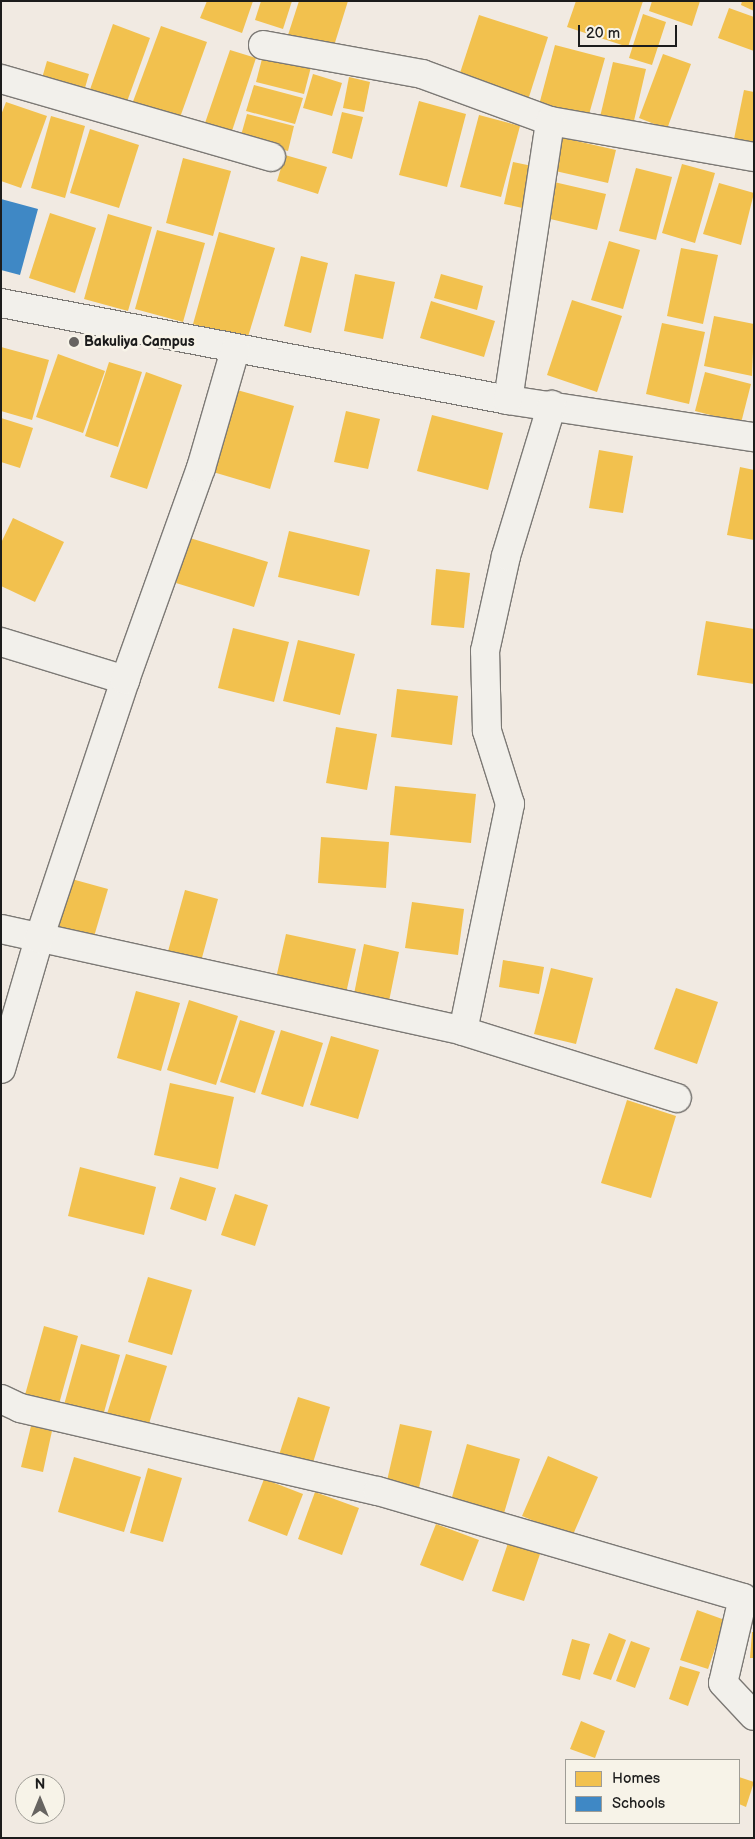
<!DOCTYPE html>
<html>
<head>
<meta charset="utf-8">
<style>
	body { margin:0 }
	#map { position:relative; width:755px; height:1839px; overflow:hidden; background:#f1eae2; font-family:"Balsamiq Sans",sans-serif }
	div>[style] { position:absolute }
	[style*='--x'] { left:calc(var(--x)*1px); top:calc(var(--y)*1px); width:calc(var(--w)*1px); rotate:calc(var(--a)*1deg) }
	.homes>* { inset:0; background:#f2c14e }
	.schools>* { inset:0; background:#3f88c5 }
	.roads { filter:drop-shadow(1px 0 #7c7975) drop-shadow(-1px 0 #7c7975) drop-shadow(0 1px #7c7975) drop-shadow(0 -1px #7c7975) }
	.street>* { height:28px; margin:-14px; padding:0 14px; transform-origin:14px; border-radius:14px; background:#f2f0eb }
	.dots>* { width:14px; height:14px; translate:-50% -50%; box-sizing:border-box; border:2px solid #f7f3e8; border-radius:50% }
	span { translate:-50% -50%; white-space:nowrap; text-align:center; line-height:1.15; -webkit-text-stroke:5px #f7f3e8; paint-order:stroke }
	.poi-label { font-size:14px; color:#1c1c1c; font-weight:700 }
	.left { translate:0 -50%; text-align:left }
	.frame { position:absolute; inset:0; border:2px solid #1c1c1c; pointer-events:none }
	.legend { position:absolute; left:565px; top:1759px; width:175px; height:65px; box-sizing:border-box; background:#f7f3e8; border:1px solid #9f9d96; margin:0; padding:6px 9px; list-style:none; font-size:15px; color:#1c1c1c }
	.legend li { display:flex; align-items:center; gap:10px; height:25px }
	.legend b { width:25px; border:1px solid #9f9d96 }
	.north { position:absolute; left:15px; top:1774px; width:50px; height:50px; box-sizing:border-box; background:#f7f3e8; border:1px solid #9f9d96; border-radius:50%; rotate:0deg; font-size:14px; font-weight:700; line-height:20px; text-align:center; color:#1c1c1c }
	.north::after { content:''; display:block; margin:auto; width:18px; height:22px; background:#676461; clip-path:polygon(50% 0,100% 100%,50% 72%,0 100%) }
	.scale { position:absolute; left:578px; top:25px; width:99px; height:22px; box-sizing:border-box; border:2px solid #1c1c1c; border-top:0; padding-left:6px; font-size:15px; line-height:18px; white-space:nowrap; color:#1c1c1c; -webkit-text-stroke:4px #f7f3e8; paint-order:stroke }
</style>
</head>
<body>
<div id="map">
	<div class="homes">
		<div style="clip-path:polygon(207px 1px,253px 1px,242px 33px,200px 18px)"></div>
		<div style="clip-path:polygon(261px 1px,292px 1px,283px 29px,255px 20px)"></div>
		<div style="clip-path:polygon(299px 1px,348px 1px,333px 49px,288px 35px)"></div>
		<div style="clip-path:polygon(576px 1px,643px 1px,628px 47px,567px 27px)"></div>
		<div style="clip-path:polygon(652px 1px,700px 1px,692px 26px,649px 11px)"></div>
		<div style="clip-path:polygon(742px 1px,754px 1px,754px 11px,741px 5px)"></div>
		<div style="clip-path:polygon(729px 8px,754px 17px,754px 51px,718px 38px)"></div>
		<div style="clip-path:polygon(643px 14px,666px 22px,652px 65px,629px 58px)"></div>
		<div style="clip-path:polygon(479px 15px,548px 37px,528px 100px,458px 79px)"></div>
		<div style="clip-path:polygon(113px 24px,150px 38px,124px 110px,87px 98px)"></div>
		<div style="clip-path:polygon(161px 26px,207px 42px,178px 123px,131px 107px)"></div>
		<div style="clip-path:polygon(555px 45px,605px 58px,588px 118px,539px 105px)"></div>
		<div style="clip-path:polygon(230px 50px,256px 58px,231px 134px,204px 126px)"></div>
		<div style="clip-path:polygon(663px 54px,691px 64px,667px 129px,639px 118px)"></div>
		<div style="clip-path:polygon(263px 55px,311px 67px,304px 94px,256px 82px)"></div>
		<div style="clip-path:polygon(47px 61px,89px 74px,82px 98px,40px 85px)"></div>
		<div style="clip-path:polygon(613px 62px,646px 69px,633px 125px,600px 117px)"></div>
		<div style="clip-path:polygon(313px 74px,342px 83px,332px 116px,303px 108px)"></div>
		<div style="clip-path:polygon(349px 77px,370px 82px,364px 112px,343px 108px)"></div>
		<div style="clip-path:polygon(254px 85px,303px 98px,295px 124px,246px 111px)"></div>
		<div style="clip-path:polygon(744px 90px,754px 92px,754px 143px,734px 139px)"></div>
		<div style="clip-path:polygon(419px 101px,466px 114px,447px 187px,399px 175px)"></div>
		<div style="clip-path:polygon(6px 102px,47px 116px,21px 188px,1px 181px,1px 115px)"></div>
		<div style="clip-path:polygon(342px 112px,363px 117px,352px 159px,332px 153px)"></div>
		<div style="clip-path:polygon(247px 114px,294px 126px,288px 151px,240px 139px)"></div>
		<div style="clip-path:polygon(479px 115px,520px 126px,501px 197px,460px 187px)"></div>
		<div style="clip-path:polygon(51px 116px,85px 126px,65px 198px,31px 188px)"></div>
		<div style="clip-path:polygon(90px 129px,139px 145px,119px 208px,70px 193px)"></div>
		<div style="clip-path:polygon(559px 137px,616px 150px,608px 183px,551px 170px)"></div>
		<div style="clip-path:polygon(285px 155px,327px 167px,318px 194px,277px 181px)"></div>
		<div style="clip-path:polygon(183px 158px,231px 171px,213px 236px,166px 223px)"></div>
		<div style="clip-path:polygon(513px 162px,537px 167px,527px 209px,504px 204px)"></div>
		<div style="clip-path:polygon(682px 164px,715px 173px,695px 243px,662px 233px)"></div>
		<div style="clip-path:polygon(636px 168px,672px 177px,656px 240px,619px 231px)"></div>
		<div style="clip-path:polygon(554px 182px,606px 194px,597px 230px,546px 218px)"></div>
		<div style="clip-path:polygon(719px 183px,754px 193px,741px 245px,703px 234px)"></div>
		<div style="clip-path:polygon(50px 213px,96px 228px,75px 293px,29px 278px)"></div>
		<div style="clip-path:polygon(108px 214px,152px 227px,128px 311px,84px 299px)"></div>
		<div style="clip-path:polygon(157px 230px,205px 243px,183px 322px,135px 309px)"></div>
		<div style="clip-path:polygon(219px 232px,275px 248px,247px 340px,193px 324px)"></div>
		<div style="clip-path:polygon(609px 241px,640px 250px,623px 309px,591px 300px)"></div>
		<div style="clip-path:polygon(681px 248px,718px 255px,703px 324px,667px 316px)"></div>
		<div style="clip-path:polygon(301px 256px,328px 263px,311px 333px,284px 326px)"></div>
		<div style="clip-path:polygon(355px 274px,395px 282px,383px 339px,344px 331px)"></div>
		<div style="clip-path:polygon(441px 274px,483px 286px,477px 310px,434px 298px)"></div>
		<div style="clip-path:polygon(572px 300px,622px 316px,597px 392px,547px 375px)"></div>
		<div style="clip-path:polygon(431px 301px,495px 321px,484px 357px,420px 338px)"></div>
		<div style="clip-path:polygon(714px 316px,754px 324px,752px 376px,704px 366px)"></div>
		<div style="clip-path:polygon(662px 323px,705px 332px,689px 404px,646px 394px)"></div>
		<div style="clip-path:polygon(1px 347px,49px 360px,32px 420px,1px 411px)"></div>
		<div style="clip-path:polygon(58px 354px,105px 371px,83px 433px,36px 417px)"></div>
		<div style="clip-path:polygon(109px 362px,142px 372px,118px 447px,85px 436px)"></div>
		<div style="clip-path:polygon(146px 372px,182px 385px,147px 489px,110px 477px)"></div>
		<div style="clip-path:polygon(705px 372px,751px 384px,741px 423px,695px 411px)"></div>
		<div style="clip-path:polygon(237px 390px,294px 406px,270px 489px,213px 472px)"></div>
		<div style="clip-path:polygon(346px 411px,380px 419px,368px 469px,334px 462px)"></div>
		<div style="clip-path:polygon(432px 415px,503px 433px,488px 490px,417px 471px)"></div>
		<div style="clip-path:polygon(1px 418px,33px 428px,20px 468px,1px 462px)"></div>
		<div style="clip-path:polygon(599px 450px,633px 456px,623px 513px,589px 508px)"></div>
		<div style="clip-path:polygon(740px 467px,754px 470px,754px 540px,727px 535px)"></div>
		<div style="clip-path:polygon(13px 518px,64px 542px,35px 602px,1px 586px,1px 543px)"></div>
		<div style="clip-path:polygon(289px 531px,370px 550px,359px 596px,278px 577px)"></div>
		<div style="clip-path:polygon(190px 538px,268px 562px,254px 607px,176px 583px)"></div>
		<div style="clip-path:polygon(436px 569px,470px 573px,464px 628px,431px 625px)"></div>
		<div style="clip-path:polygon(706px 621px,754px 629px,754px 684px,697px 675px)"></div>
		<div style="clip-path:polygon(233px 628px,289px 642px,274px 702px,218px 688px)"></div>
		<div style="clip-path:polygon(298px 640px,355px 654px,340px 715px,283px 701px)"></div>
		<div style="clip-path:polygon(397px 689px,458px 696px,452px 745px,391px 737px)"></div>
		<div style="clip-path:polygon(336px 727px,377px 734px,367px 790px,326px 783px)"></div>
		<div style="clip-path:polygon(395px 786px,476px 794px,471px 843px,390px 835px)"></div>
		<div style="clip-path:polygon(321px 837px,389px 842px,386px 888px,318px 883px)"></div>
		<div style="clip-path:polygon(68px 878px,108px 889px,93px 940px,53px 929px)"></div>
		<div style="clip-path:polygon(185px 890px,218px 899px,200px 965px,167px 955px)"></div>
		<div style="clip-path:polygon(412px 902px,464px 909px,458px 955px,405px 948px)"></div>
		<div style="clip-path:polygon(286px 934px,356px 949px,344px 1002px,274px 987px)"></div>
		<div style="clip-path:polygon(364px 944px,399px 952px,388px 1006px,353px 999px)"></div>
		<div style="clip-path:polygon(503px 960px,544px 967px,539px 994px,499px 987px)"></div>
		<div style="clip-path:polygon(551px 968px,593px 978px,576px 1044px,534px 1034px)"></div>
		<div style="clip-path:polygon(676px 988px,718px 1002px,697px 1064px,654px 1049px)"></div>
		<div style="clip-path:polygon(136px 991px,180px 1003px,161px 1071px,117px 1058px)"></div>
		<div style="clip-path:polygon(189px 1000px,238px 1016px,216px 1085px,167px 1070px)"></div>
		<div style="clip-path:polygon(240px 1020px,275px 1031px,255px 1093px,220px 1082px)"></div>
		<div style="clip-path:polygon(281px 1030px,323px 1043px,303px 1107px,261px 1094px)"></div>
		<div style="clip-path:polygon(331px 1036px,379px 1050px,358px 1119px,310px 1105px)"></div>
		<div style="clip-path:polygon(170px 1083px,234px 1097px,218px 1169px,154px 1155px)"></div>
		<div style="clip-path:polygon(627px 1100px,676px 1116px,651px 1198px,601px 1183px)"></div>
		<div style="clip-path:polygon(80px 1167px,156px 1187px,144px 1235px,68px 1216px)"></div>
		<div style="clip-path:polygon(180px 1177px,216px 1188px,206px 1221px,170px 1209px)"></div>
		<div style="clip-path:polygon(235px 1194px,268px 1205px,255px 1246px,221px 1235px)"></div>
		<div style="clip-path:polygon(148px 1277px,192px 1290px,172px 1355px,128px 1342px)"></div>
		<div style="clip-path:polygon(44px 1326px,78px 1336px,59px 1404px,25px 1395px)"></div>
		<div style="clip-path:polygon(81px 1344px,120px 1355px,101px 1423px,62px 1412px)"></div>
		<div style="clip-path:polygon(126px 1354px,167px 1366px,147px 1430px,106px 1417px)"></div>
		<div style="clip-path:polygon(298px 1397px,330px 1407px,312px 1466px,279px 1455px)"></div>
		<div style="clip-path:polygon(400px 1424px,432px 1431px,418px 1492px,386px 1485px)"></div>
		<div style="clip-path:polygon(31px 1426px,52px 1431px,43px 1472px,21px 1467px)"></div>
		<div style="clip-path:polygon(467px 1444px,520px 1459px,502px 1520px,450px 1504px)"></div>
		<div style="clip-path:polygon(548px 1456px,598px 1477px,572px 1537px,522px 1516px)"></div>
		<div style="clip-path:polygon(74px 1457px,141px 1477px,124px 1532px,58px 1512px)"></div>
		<div style="clip-path:polygon(148px 1468px,182px 1478px,163px 1542px,130px 1533px)"></div>
		<div style="clip-path:polygon(264px 1479px,303px 1494px,287px 1536px,248px 1521px)"></div>
		<div style="clip-path:polygon(315px 1492px,359px 1508px,342px 1555px,298px 1539px)"></div>
		<div style="clip-path:polygon(436px 1524px,479px 1540px,463px 1581px,420px 1565px)"></div>
		<div style="clip-path:polygon(508px 1543px,540px 1554px,524px 1601px,492px 1591px)"></div>
		<div style="clip-path:polygon(697px 1610px,725px 1620px,708px 1669px,680px 1660px)"></div>
		<div style="clip-path:polygon(752px 1632px,754px 1632px,754px 1658px,750px 1658px)"></div>
		<div style="clip-path:polygon(609px 1633px,626px 1640px,611px 1680px,593px 1674px)"></div>
		<div style="clip-path:polygon(572px 1639px,590px 1644px,580px 1680px,562px 1675px)"></div>
		<div style="clip-path:polygon(631px 1641px,650px 1648px,635px 1688px,616px 1681px)"></div>
		<div style="clip-path:polygon(680px 1666px,700px 1672px,688px 1706px,669px 1699px)"></div>
		<div style="clip-path:polygon(581px 1721px,605px 1731px,595px 1758px,570px 1749px)"></div>
		<div style="clip-path:polygon(739px 1777px,754px 1782px,746px 1807px,739px 1804px)"></div>
	</div>
	<div class="schools">
		<div style="clip-path:polygon(1px 199px,38px 209px,20px 275px,1px 270px)"></div>
	</div>
	<div class="roads">
		<div class="street">
			<div style="--x:263;--y:45;--w:162;--a:10.3"></div>
			<div style="--x:422;--y:74;--w:136;--a:20.2"></div>
			<div style="--x:550;--y:121;--w:207;--a:10"></div>
			<div style="--x:1;--y:79;--w:281;--a:16.1"></div>
			<div style="--x:1;--y:303;--w:516;--a:10.83"></div>
			<div style="--x:508;--y:400;--w:249;--a:8.6"></div>
			<div style="--x:508;--y:400;--w:282;--a:-81.4"></div>
			<div style="--x:1;--y:642;--w:130;--a:17"></div>
			<div style="--x:1;--y:929;--w:473;--a:12.4"></div>
			<div style="--x:463;--y:1031;--w:224;--a:17.4"></div>
			<div style="--x:463;--y:1031;--w:232;--a:-78.3"></div>
			<div style="--x:510;--y:804;--w:77;--a:-107.5"></div>
			<div style="--x:487;--y:731;--w:80;--a:-91.4"></div>
			<div style="--x:485;--y:651;--w:97;--a:-77.5"></div>
			<div style="--x:506;--y:556;--w:158;--a:-73.1"></div>
			<div style="--x:1;--y:1069;--w:135;--a:-73.7"></div>
			<div style="--x:39;--y:939;--w:273;--a:-71.6"></div>
			<div style="--x:125;--y:680;--w:225;--a:-70.3"></div>
			<div style="--x:201;--y:468;--w:123;--a:-73.9"></div>
			<div style="--x:1;--y:1399;--w:21;--a:25"></div>
			<div style="--x:20;--y:1408;--w:367;--a:13.1"></div>
			<div style="--x:378;--y:1491;--w:380;--a:16.3"></div>
			<div style="--x:743;--y:1598;--w:87;--a:103.2"></div>
			<div style="--x:723;--y:1683;--w:45;--a:46.8"></div>
		</div>
	</div>
	<div class="dots">
		<div style="left:74px;top:342px;background:#676461"></div>
	</div>
	<div class="poi-label">
		<span class="left" style="left:84px;top:342px">Bakuliya Campus</span>
	</div>
	<div class="frame"></div>
	<ul class="legend">
	<li><b style="height:14px;background:#f2c14e"></b>Homes</li>
	<li><b style="height:14px;background:#3f88c5"></b>Schools</li>
	</ul>
	<div class="north">N</div>
	<div class="scale">20 m</div>
</div>
</body>
</html>
